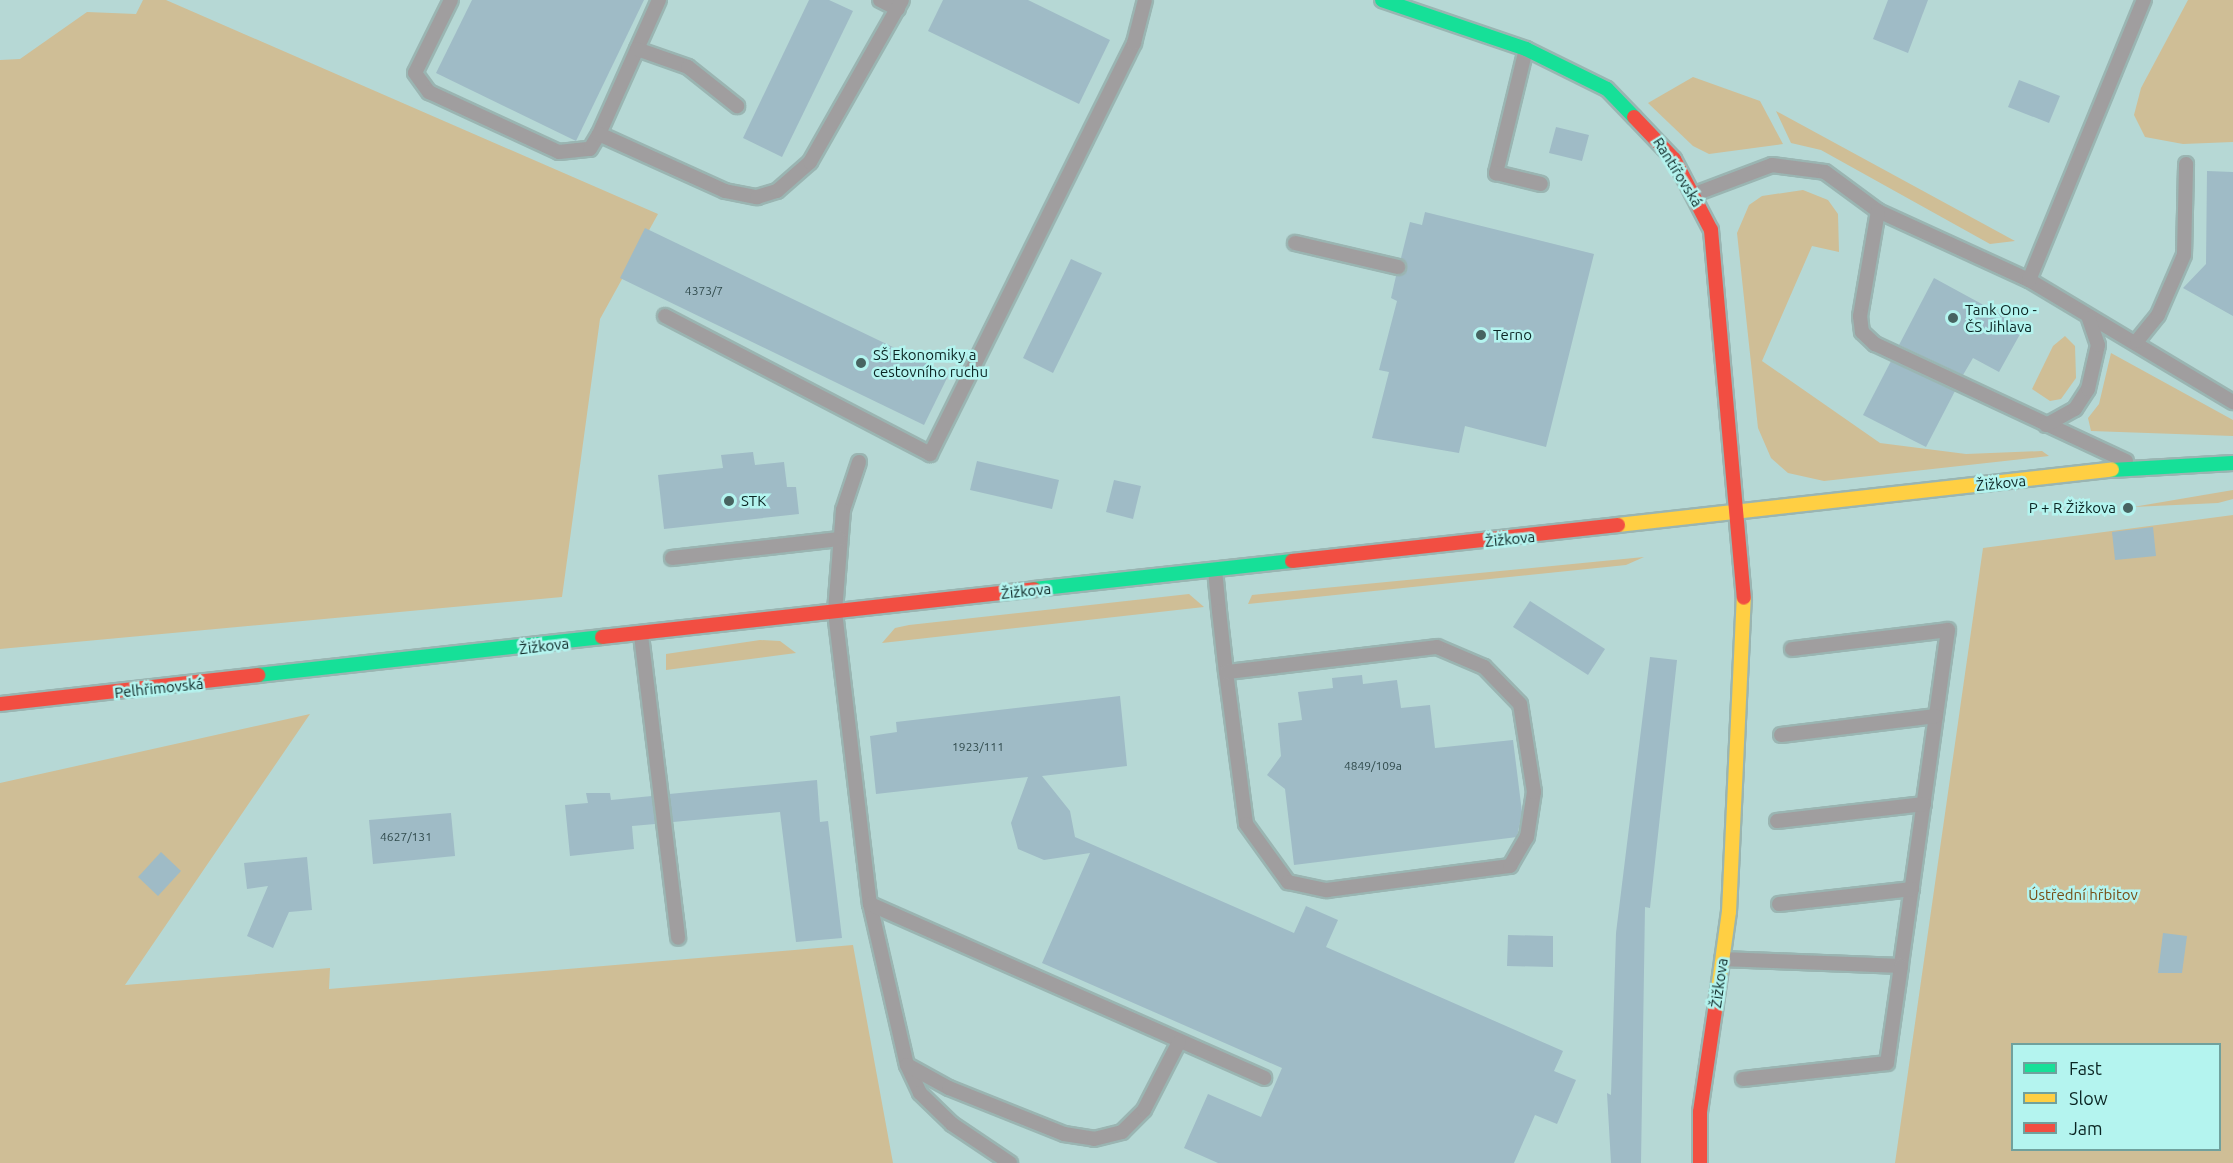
<!DOCTYPE html>
<html>
<head>
<meta charset="utf-8">
<style>
	body { margin:0 }
	#map { position:relative; width:2233px; height:1163px; overflow:hidden; background:#b6d8d5; font-family:Ubuntu,sans-serif }
	div>[style] { position:absolute }
	[style*='--x'] { left:calc(var(--x)*1px); top:calc(var(--y)*1px); width:calc(var(--w)*1px); rotate:calc(var(--a)*1deg) }
	.green>* { inset:0; background:#cfbe96 }
	.building>* { inset:0; background:#9fbbc6 }
	.roads { filter:drop-shadow(2px 0 #9ab5b2) drop-shadow(-2px 0 #9ab5b2) drop-shadow(0 2px #9ab5b2) drop-shadow(0 -2px #9ab5b2) }
	.lane>* { height:14px; margin:-7px; padding:0 7px; transform-origin:7px; border-radius:7px; background:#a09e9f }
	.fast>* { height:14px; margin:-7px; padding:0 7px; transform-origin:7px; border-radius:7px; background:#16e098 }
	.slow>* { height:14px; margin:-7px; padding:0 7px; transform-origin:7px; border-radius:7px; background:#ffcf43 }
	.jam>* { height:14px; margin:-7px; padding:0 7px; transform-origin:7px; border-radius:7px; background:#f24e42 }
	.dots>* { width:16px; height:16px; translate:-50% -50%; box-sizing:border-box; border:3px solid #b4f4ef; border-radius:50% }
	span { translate:-50% -50%; white-space:nowrap; text-align:center; line-height:1.15; -webkit-text-stroke:5px #b4f4ef; paint-order:stroke }
	.number-label { font-size:12px; color:#304a4c }
	.number-label span { -webkit-text-stroke-width:0 }
	.street-label { font-size:15px; color:#0b2523 }
	.poi-label { font-size:15px; color:#0b2523 }
	.left { translate:0 -50%; text-align:left }
	.right { translate:-100% -50%; text-align:right }
	.park-label { font-size:15px; color:#764d16 }
	.legend { position:absolute; left:2011px; top:1043px; width:210px; height:108px; box-sizing:border-box; background:#b4f4ef; border:2px solid #70a19d; margin:0; padding:8px 10px; list-style:none; font-size:18px; color:#0b2523 }
	.legend li { display:flex; align-items:center; gap:12px; height:30px }
	.legend b { width:30px; border:2px solid #70a19d }
</style>
</head>
<body>
<div id="map">
	<div class="green">
		<div style="clip-path:polygon(143px 0,166px 0,658px 214px,600px 319px,562px 597px,0 649px,0 60px,20px 59px,87px 12px,136px 14px)"></div>
		<div style="clip-path:polygon(2188px 0,2233px 0,2233px 142px,2183px 144px,2145px 137px,2134px 115px,2141px 88px)"></div>
		<div style="clip-path:polygon(1693px 77px,1760px 101px,1783px 144px,1709px 154px,1693px 146px,1648px 103px)"></div>
		<div style="clip-path:polygon(1776px 111px,2015px 241px,1990px 244px,1821px 150px,1791px 143px)"></div>
		<div style="clip-path:polygon(1803px 190px,1828px 200px,1838px 214px,1839px 252px,1812px 246px,1762px 361px,1880px 443px,1966px 454px,2042px 451px,2049px 456px,1824px 481px,1788px 473px,1771px 458px,1758px 428px,1737px 233px,1749px 205px,1762px 196px)"></div>
		<div style="clip-path:polygon(2065px 336px,2075px 346px,2076px 378px,2061px 399px,2050px 401px,2032px 389px,2053px 346px)"></div>
		<div style="clip-path:polygon(2111px 353px,2233px 420px,2233px 436px,2091px 431px,2088px 418px,2099px 404px)"></div>
		<div style="clip-path:polygon(2233px 490px,2233px 499px,2218px 503px,2133px 507px)"></div>
		<div style="clip-path:polygon(evenodd,2233px 515px,2233px 1163px,1895px 1163px,1983px 548px,2233px 515px,2012px 1044px,2220px 1044px,2220px 1150px,2012px 1150px,2012px 1044px)"></div>
		<div style="clip-path:polygon(1644px 557px,1626px 565px,1248px 604px,1252px 595px)"></div>
		<div style="clip-path:polygon(1189px 594px,1204px 607px,882px 643px,895px 628px,909px 625px)"></div>
		<div style="clip-path:polygon(760px 640px,780px 641px,796px 653px,666px 670px,666px 654px)"></div>
		<div style="clip-path:polygon(310px 714px,125px 985px,330px 968px,329px 989px,853px 945px,893px 1163px,0 1163px,0 783px)"></div>
	</div>
	<div class="building">
		<div style="clip-path:polygon(472px 0,644px 0,576px 141px,436px 73px)"></div>
		<div style="clip-path:polygon(809px 0,829px 0,853px 11px,782px 157px,743px 138px)"></div>
		<div style="clip-path:polygon(943px 0,1028px 0,1110px 40px,1079px 104px,928px 31px)"></div>
		<div style="clip-path:polygon(1888px 0,1928px 0,1908px 53px,1873px 39px)"></div>
		<div style="clip-path:polygon(2019px 80px,2060px 96px,2049px 123px,2008px 107px)"></div>
		<div style="clip-path:polygon(1556px 127px,1589px 135px,1582px 161px,1549px 153px)"></div>
		<div style="clip-path:polygon(2207px 171px,2233px 172px,2233px 316px,2183px 288px,2206px 264px)"></div>
		<div style="clip-path:polygon(1425px 212px,1594px 254px,1546px 447px,1465px 426px,1459px 453px,1372px 438px,1389px 372px,1379px 370px,1397px 301px,1391px 298px,1396px 276px,1407px 270px,1401px 258px,1410px 222px,1422px 225px)"></div>
		<div style="clip-path:polygon(645px 228px,949px 374px,924px 425px,620px 278px)"></div>
		<div style="clip-path:polygon(1071px 259px,1102px 273px,1053px 373px,1023px 358px)"></div>
		<div style="clip-path:polygon(1934px 278px,2024px 327px,1999px 372px,1973px 358px,1963px 375px,1899px 345px)"></div>
		<div style="clip-path:polygon(1891px 361px,1955px 391px,1926px 447px,1863px 415px)"></div>
		<div style="clip-path:polygon(753px 452px,755px 465px,784px 462px,787px 487px,796px 487px,799px 514px,664px 529px,658px 475px,723px 468px,721px 455px)"></div>
		<div style="clip-path:polygon(977px 461px,1059px 480px,1052px 509px,970px 490px)"></div>
		<div style="clip-path:polygon(1114px 480px,1141px 486px,1133px 519px,1106px 512px)"></div>
		<div style="clip-path:polygon(2153px 527px,2156px 556px,2115px 560px,2112px 532px)"></div>
		<div style="clip-path:polygon(1530px 601px,1605px 649px,1588px 675px,1513px 627px)"></div>
		<div style="clip-path:polygon(1650px 657px,1677px 660px,1650px 908px,1645px 907px,1641px 1163px,1611px 1163px,1607px 1093px,1611px 1095px,1616px 933px)"></div>
		<div style="clip-path:polygon(1362px 675px,1363px 684px,1397px 680px,1401px 708px,1430px 705px,1435px 748px,1513px 740px,1522px 812px,1517px 837px,1294px 865px,1285px 789px,1267px 775px,1281px 756px,1278px 723px,1302px 720px,1298px 692px,1333px 688px,1332px 678px)"></div>
		<div style="clip-path:polygon(1120px 696px,1127px 766px,1042px 776px,1070px 811px,1075px 837px,1294px 933px,1306px 906px,1338px 920px,1326px 947px,1563px 1051px,1554px 1071px,1576px 1080px,1557px 1124px,1535px 1115px,1514px 1163px,1218px 1163px,1184px 1148px,1208px 1094px,1261px 1117px,1282px 1068px,1042px 963px,1090px 853px,1044px 860px,1018px 849px,1011px 823px,1028px 777px,876px 794px,870px 736px,897px 732px,896px 722px)"></div>
		<div style="clip-path:polygon(817px 780px,820px 822px,828px 821px,842px 938px,796px 942px,780px 812px,673px 822px,669px 794px)"></div>
		<div style="clip-path:polygon(586px 793px,610px 793px,611px 800px,652px 796px,655px 824px,632px 826px,634px 849px,570px 856px,565px 805px,588px 803px)"></div>
		<div style="clip-path:polygon(451px 813px,455px 856px,373px 864px,369px 820px)"></div>
		<div style="clip-path:polygon(161px 852px,181px 871px,158px 896px,138px 877px)"></div>
		<div style="clip-path:polygon(307px 857px,312px 910px,289px 912px,273px 948px,247px 936px,268px 886px,247px 889px,244px 863px)"></div>
		<div style="clip-path:polygon(2163px 933px,2187px 936px,2182px 973px,2158px 973px)"></div>
		<div style="clip-path:polygon(1508px 935px,1553px 936px,1553px 967px,1507px 966px)"></div>
	</div>
	<div class="roads">
		<div class="lane">
			<div style="--x:451;--y:0;--w:81;--a:116.3"></div>
			<div style="--x:415;--y:73;--w:24;--a:54"></div>
			<div style="--x:429;--y:92;--w:143;--a:24.8"></div>
			<div style="--x:559;--y:152;--w:31;--a:-6"></div>
			<div style="--x:590;--y:149;--w:17;--a:-59"></div>
			<div style="--x:599;--y:134;--w:147;--a:-65.9"></div>
			<div style="--x:880;--y:0;--w:20;--a:27"></div>
			<div style="--x:637;--y:49;--w:54;--a:19.4"></div>
			<div style="--x:688;--y:67;--w:63;--a:38.5"></div>
			<div style="--x:1526;--y:49;--w:128;--a:103.6"></div>
			<div style="--x:1496;--y:173;--w:46;--a:13.7"></div>
			<div style="--x:599;--y:134;--w:138;--a:24.3"></div>
			<div style="--x:725;--y:191;--w:33;--a:11"></div>
			<div style="--x:757;--y:197;--w:21;--a:-17"></div>
			<div style="--x:777;--y:191;--w:44;--a:-41.3"></div>
			<div style="--x:810;--y:162;--w:186;--a:-60.4"></div>
			<div style="--x:1695;--y:194;--w:82;--a:-20.6"></div>
			<div style="--x:1772;--y:165;--w:53;--a:7.5"></div>
			<div style="--x:1825;--y:172;--w:66;--a:36.3"></div>
			<div style="--x:1878;--y:211;--w:166;--a:24.6"></div>
			<div style="--x:2029;--y:280;--w:238;--a:30.9"></div>
			<div style="--x:1878;--y:211;--w:107;--a:99.7"></div>
			<div style="--x:1860;--y:316;--w:16;--a:83"></div>
			<div style="--x:1862;--y:332;--w:18;--a:43"></div>
			<div style="--x:1875;--y:344;--w:277;--a:25"></div>
			<div style="--x:1295;--y:243;--w:106;--a:13.1"></div>
			<div style="--x:2029;--y:280;--w:303;--a:-67.7"></div>
			<div style="--x:665;--y:316;--w:299;--a:27.5"></div>
			<div style="--x:930;--y:454;--w:459;--a:-63.6"></div>
			<div style="--x:1134;--y:43;--w:44;--a:-75.7"></div>
			<div style="--x:2137;--y:341;--w:33;--a:-51"></div>
			<div style="--x:2158;--y:315;--w:65;--a:-66.6"></div>
			<div style="--x:2184;--y:255;--w:91;--a:-88.7"></div>
			<div style="--x:2046;--y:425;--w:33;--a:-29"></div>
			<div style="--x:2075;--y:409;--w:24;--a:-57"></div>
			<div style="--x:2088;--y:389;--w:45;--a:-77.2"></div>
			<div style="--x:2098;--y:345;--w:28;--a:-109"></div>
			<div style="--x:859;--y:462;--w:51;--a:108.4"></div>
			<div style="--x:843;--y:510;--w:102;--a:94.5"></div>
			<div style="--x:835;--y:612;--w:294;--a:83.2"></div>
			<div style="--x:870;--y:904;--w:165;--a:77.1"></div>
			<div style="--x:907;--y:1065;--w:31;--a:65"></div>
			<div style="--x:920;--y:1093;--w:45;--a:44.1"></div>
			<div style="--x:952;--y:1124;--w:70;--a:33.9"></div>
			<div style="--x:672;--y:558;--w:168;--a:-6.5"></div>
			<div style="--x:1215;--y:570;--w:41;--a:84.4"></div>
			<div style="--x:1219;--y:611;--w:61;--a:83.5"></div>
			<div style="--x:1226;--y:672;--w:153;--a:82.5"></div>
			<div style="--x:1246;--y:824;--w:72;--a:54.1"></div>
			<div style="--x:1288;--y:882;--w:40;--a:12"></div>
			<div style="--x:1327;--y:890;--w:185;--a:-7.5"></div>
			<div style="--x:1510;--y:866;--w:34;--a:-60"></div>
			<div style="--x:1527;--y:837;--w:46;--a:-81.2"></div>
			<div style="--x:1534;--y:792;--w:89;--a:-99"></div>
			<div style="--x:1520;--y:704;--w:52;--a:-134.2"></div>
			<div style="--x:1484;--y:667;--w:51;--a:-156.9"></div>
			<div style="--x:1437;--y:647;--w:212;--a:173.2"></div>
			<div style="--x:641;--y:635;--w:305;--a:83"></div>
			<div style="--x:1792;--y:649;--w:157;--a:-6.9"></div>
			<div style="--x:1948;--y:630;--w:339;--a:98"></div>
			<div style="--x:1781;--y:735;--w:156;--a:-7"></div>
			<div style="--x:1777;--y:821;--w:148;--a:-6.6"></div>
			<div style="--x:870;--y:904;--w:431;--a:23.8"></div>
			<div style="--x:1779;--y:904;--w:134;--a:-6.4"></div>
			<div style="--x:1722;--y:959;--w:179;--a:2.2"></div>
			<div style="--x:1901;--y:966;--w:98;--a:98.2"></div>
			<div style="--x:1887;--y:1063;--w:145;--a:173.7"></div>
			<div style="--x:907;--y:1065;--w:48;--a:28.7"></div>
			<div style="--x:949;--y:1088;--w:124;--a:21.8"></div>
			<div style="--x:1064;--y:1134;--w:30;--a:9"></div>
			<div style="--x:1094;--y:1139;--w:29;--a:-14"></div>
			<div style="--x:1122;--y:1132;--w:31;--a:-45"></div>
			<div style="--x:1144;--y:1110;--w:76;--a:-62.8"></div>
		</div>
		<div class="fast">
			<div style="--x:1382;--y:0;--w:152;--a:18.8"></div>
			<div style="--x:1526;--y:49;--w:90;--a:26.3"></div>
			<div style="--x:1607;--y:89;--w:39;--a:46"></div>
			<div style="--x:2112;--y:470;--w:121;--a:-3.3"></div>
			<div style="--x:1034;--y:589;--w:260;--a:-6.2"></div>
			<div style="--x:258;--y:675;--w:346;--a:-6.3"></div>
		</div>
		<div class="slow">
			<div style="--x:1618;--y:525;--w:497;--a:-6.4"></div>
			<div style="--x:1715;--y:1011;--w:100;--a:-82"></div>
			<div style="--x:1729;--y:912;--w:314;--a:-87.3"></div>
		</div>
		<div class="jam">
			<div style="--x:1634;--y:117;--w:58;--a:46.4"></div>
			<div style="--x:1674;--y:159;--w:80;--a:62.5"></div>
			<div style="--x:1711;--y:230;--w:369;--a:84.9"></div>
			<div style="--x:1292;--y:561;--w:328;--a:-6.3"></div>
			<div style="--x:602;--y:637;--w:435;--a:-6.3"></div>
			<div style="--x:0;--y:704;--w:260;--a:-6.4"></div>
			<div style="--x:1700;--y:1163;--w:51;--a:-90"></div>
			<div style="--x:1700;--y:1112;--w:102;--a:-81.6"></div>
		</div>
	</div>
	<div class="dots">
		<div style="left:1953px;top:318px;background:#476461"></div>
		<div style="left:1481px;top:335px;background:#476461"></div>
		<div style="left:861px;top:363px;background:#476461"></div>
		<div style="left:729px;top:501px;background:#476461"></div>
		<div style="left:2128px;top:508px;background:#476461"></div>
	</div>
	<div class="number-label">
		<span style="left:704px;top:291px">4373/7</span>
		<span style="left:978px;top:747px">1923/111</span>
		<span style="left:1373px;top:766px">4849/109a</span>
		<span style="left:406px;top:837px">4627/131</span>
	</div>
	<div class="street-label">
		<span style="left:1678px;top:172px;rotate:58deg">Rantířovská</span>
		<span style="left:2001px;top:483px;rotate:-6deg">Žižkova</span>
		<span style="left:1510px;top:539px;rotate:-6deg">Žižkova</span>
		<span style="left:1026px;top:591px;rotate:-6deg">Žižkova</span>
		<span style="left:544px;top:646px;rotate:-7deg">Žižkova</span>
		<span style="left:159px;top:688px;rotate:-6deg">Pelhřimovská</span>
		<span style="left:1719px;top:983px;rotate:-82deg">Žižkova</span>
	</div>
	<div class="poi-label">
		<span class="left" style="left:1965px;top:318px">Tank Ono -<br>ČS Jihlava</span>
		<span class="left" style="left:1493px;top:335px">Terno</span>
		<span class="left" style="left:873px;top:363px">SŠ Ekonomiky a<br>cestovního ruchu</span>
		<span class="left" style="left:741px;top:501px">STK</span>
		<span class="right" style="left:2116px;top:508px">P + R Žižkova</span>
	</div>
	<div class="park-label">
		<span style="left:2083px;top:895px">Ústřední hřbitov</span>
	</div>
	<ul class="legend">
	<li><b style="height:8px;background:#16e098"></b>Fast</li>
	<li><b style="height:8px;background:#ffcf43"></b>Slow</li>
	<li><b style="height:8px;background:#f24e42"></b>Jam</li>
	</ul>
</div>
</body>
</html>
